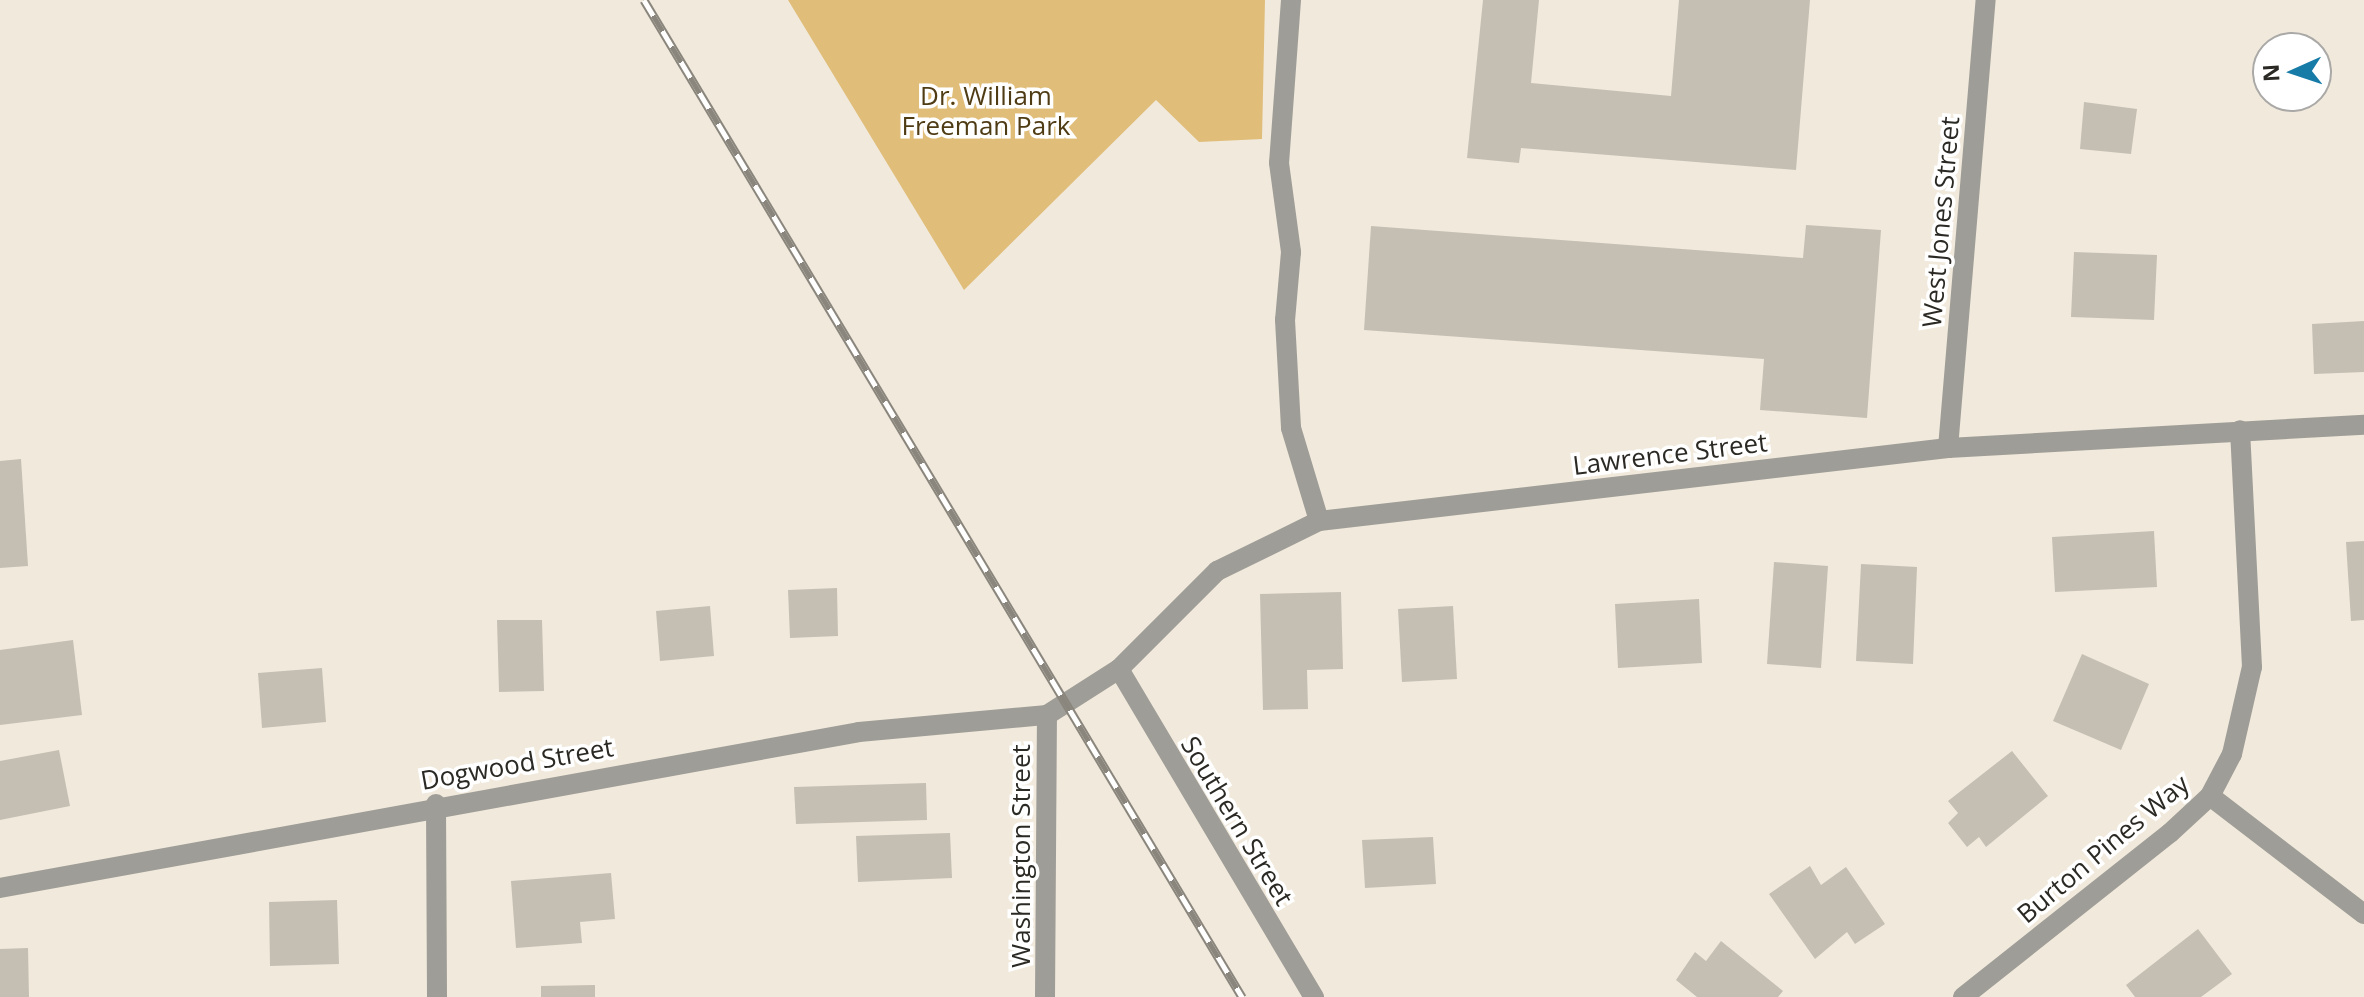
<!DOCTYPE html>
<html>
<head>
<meta charset="utf-8">
<style>
	body { margin:0 }
	#map { position:relative; width:2364px; height:997px; overflow:hidden; background:#f0e9dc; font-family:"Open Sans",sans-serif }
	div>[style] { position:absolute }
	[style*='--x'] { left:calc(var(--x)*1px); top:calc(var(--y)*1px); width:calc(var(--w)*1px); rotate:calc(var(--a)*1deg) }
	.green>* { inset:0; background:#e0bd79 }
	.building>* { inset:0; background:#c5bfb3 }
	.minor>* { height:20px; margin:-10px; padding:0 10px; transform-origin:10px; border-radius:10px; background:#9f9d97 }
	.rail>* { height:9px; margin-top:-4.5px; transform-origin:0; background:repeating-linear-gradient(90deg,#fff 0 18px,#8a867d 0 36px); box-sizing:border-box; border-block:2px solid #8a867d }
	span { translate:-50% -50%; white-space:nowrap; text-align:center; line-height:1.15; -webkit-text-stroke:7px #fff; paint-order:stroke }
	.park-label { font-size:26px; color:#4f3c15 }
	.street-label { font-size:26px; color:#2b2924 }
	.north { position:absolute; left:2252px; top:32px; width:80px; height:80px; box-sizing:border-box; background:#fff; border:2px solid #aaa9a7; border-radius:50%; rotate:267deg; font-size:22px; font-weight:700; line-height:32px; text-align:center; color:#2b2924 }
	.north::after { content:''; display:block; margin:auto; width:28px; height:36px; background:#177ba7; clip-path:polygon(50% 0,100% 100%,50% 72%,0 100%) }
</style>
</head>
<body>
<div id="map">
	<div class="green">
		<div style="clip-path:polygon(788px 0,1265px 0,1262px 139px,1199px 142px,1156px 100px,964px 290px)"></div>
	</div>
	<div class="building">
		<div style="clip-path:polygon(1483px 0,1539px 0,1531px 83px,1671px 96px,1679px 0,1810px 0,1796px 170px,1521px 148px,1519px 163px,1467px 158px)"></div>
		<div style="clip-path:polygon(2084px 102px,2137px 109px,2131px 154px,2080px 149px)"></div>
		<div style="clip-path:polygon(1806px 225px,1881px 230px,1867px 418px,1760px 410px,1764px 359px,1364px 330px,1371px 226px,1803px 258px)"></div>
		<div style="clip-path:polygon(2074px 252px,2157px 255px,2154px 320px,2071px 317px)"></div>
		<div style="clip-path:polygon(2364px 321px,2364px 372px,2314px 374px,2312px 324px)"></div>
		<div style="clip-path:polygon(21px 459px,28px 566px,0 568px,0 461px)"></div>
		<div style="clip-path:polygon(2154px 531px,2157px 587px,2055px 592px,2052px 537px)"></div>
		<div style="clip-path:polygon(2364px 541px,2364px 620px,2351px 621px,2346px 542px)"></div>
		<div style="clip-path:polygon(1774px 562px,1828px 566px,1821px 668px,1767px 664px)"></div>
		<div style="clip-path:polygon(1861px 564px,1917px 567px,1913px 664px,1856px 661px)"></div>
		<div style="clip-path:polygon(837px 588px,838px 636px,790px 638px,788px 590px)"></div>
		<div style="clip-path:polygon(1341px 592px,1343px 669px,1307px 670px,1308px 709px,1263px 710px,1260px 594px)"></div>
		<div style="clip-path:polygon(1699px 599px,1702px 663px,1618px 668px,1615px 604px)"></div>
		<div style="clip-path:polygon(710px 606px,714px 656px,660px 661px,656px 611px)"></div>
		<div style="clip-path:polygon(1453px 606px,1457px 679px,1402px 682px,1398px 609px)"></div>
		<div style="clip-path:polygon(497px 620px,542px 620px,544px 691px,499px 692px)"></div>
		<div style="clip-path:polygon(73px 640px,82px 715px,0 725px,0 650px)"></div>
		<div style="clip-path:polygon(2082px 654px,2149px 684px,2121px 750px,2053px 721px)"></div>
		<div style="clip-path:polygon(322px 668px,326px 722px,262px 728px,258px 673px)"></div>
		<div style="clip-path:polygon(59px 750px,70px 806px,0 820px,0 761px)"></div>
		<div style="clip-path:polygon(2012px 751px,2048px 796px,1986px 847px,1979px 837px,1967px 847px,1948px 823px,1958px 813px,1948px 801px)"></div>
		<div style="clip-path:polygon(926px 783px,927px 820px,796px 824px,794px 787px)"></div>
		<div style="clip-path:polygon(950px 833px,952px 878px,858px 882px,856px 836px)"></div>
		<div style="clip-path:polygon(1433px 837px,1436px 884px,1365px 888px,1362px 840px)"></div>
		<div style="clip-path:polygon(1810px 866px,1821px 885px,1846px 867px,1885px 924px,1855px 944px,1847px 932px,1815px 959px,1769px 894px)"></div>
		<div style="clip-path:polygon(611px 873px,615px 919px,580px 922px,582px 943px,516px 948px,511px 881px)"></div>
		<div style="clip-path:polygon(337px 900px,339px 964px,270px 966px,269px 902px)"></div>
		<div style="clip-path:polygon(2198px 929px,2232px 974px,2201px 997px,2135px 997px,2126px 985px)"></div>
		<div style="clip-path:polygon(1721px 941px,1783px 991px,1778px 997px,1697px 997px,1676px 980px,1695px 952px,1706px 961px)"></div>
		<div style="clip-path:polygon(28px 948px,29px 997px,0 997px,0 949px)"></div>
		<div style="clip-path:polygon(595px 985px,595px 997px,541px 997px,541px 986px)"></div>
	</div>
	<div class="minor">
		<div style="--x:1291;--y:0;--w:163;--a:94.2"></div>
		<div style="--x:1279;--y:163;--w:90;--a:82.3"></div>
		<div style="--x:1291;--y:252;--w:68;--a:95"></div>
		<div style="--x:1285;--y:320;--w:108;--a:86.8"></div>
		<div style="--x:1291;--y:428;--w:97;--a:73.2"></div>
		<div style="--x:1948;--y:448;--w:450;--a:-85.2"></div>
		<div style="--x:1119;--y:669;--w:382;--a:59.3"></div>
		<div style="--x:2210;--y:796;--w:194;--a:37.5"></div>
		<div style="--x:436;--y:804;--w:193;--a:89.7"></div>
		<div style="--x:0;--y:888;--w:873;--a:-10.29"></div>
		<div style="--x:859;--y:732;--w:189;--a:-5.2"></div>
		<div style="--x:1047;--y:715;--w:85;--a:-32.6"></div>
		<div style="--x:1119;--y:669;--w:139;--a:-45"></div>
		<div style="--x:1217;--y:571;--w:114;--a:-26.1"></div>
		<div style="--x:1319;--y:521;--w:633;--a:-6.62"></div>
		<div style="--x:1948;--y:448;--w:417;--a:-3.2"></div>
		<div style="--x:1045;--y:997;--w:282;--a:-89.6"></div>
		<div style="--x:1963;--y:997;--w:264;--a:-38.4"></div>
		<div style="--x:2170;--y:833;--w:54;--a:-42.8"></div>
		<div style="--x:2210;--y:796;--w:47;--a:-62.4"></div>
		<div style="--x:2232;--y:754;--w:89;--a:-77.1"></div>
		<div style="--x:2252;--y:667;--w:237;--a:-92.9"></div>
	</div>
	<div class="rail">
		<div style="--x:644;--y:0;--w:1163;--a:59.04"></div>
	</div>
	<div class="park-label">
		<span style="left:986px;top:111px">Dr. William<br>Freeman Park</span>
	</div>
	<div class="street-label">
		<span style="left:1941px;top:222px;rotate:-85deg">West Jones Street</span>
		<span style="left:1670px;top:454px;rotate:-7deg">Lawrence Street</span>
		<span style="left:517px;top:764px;rotate:-10deg">Dogwood Street</span>
		<span style="left:1237px;top:821px;rotate:59deg">Southern Street</span>
		<span style="left:2103px;top:849px;rotate:-40deg">Burton Pines Way</span>
		<span style="left:1021px;top:856px;rotate:-90deg">Washington Street</span>
	</div>
	<div class="north">N</div>
</div>
</body>
</html>
